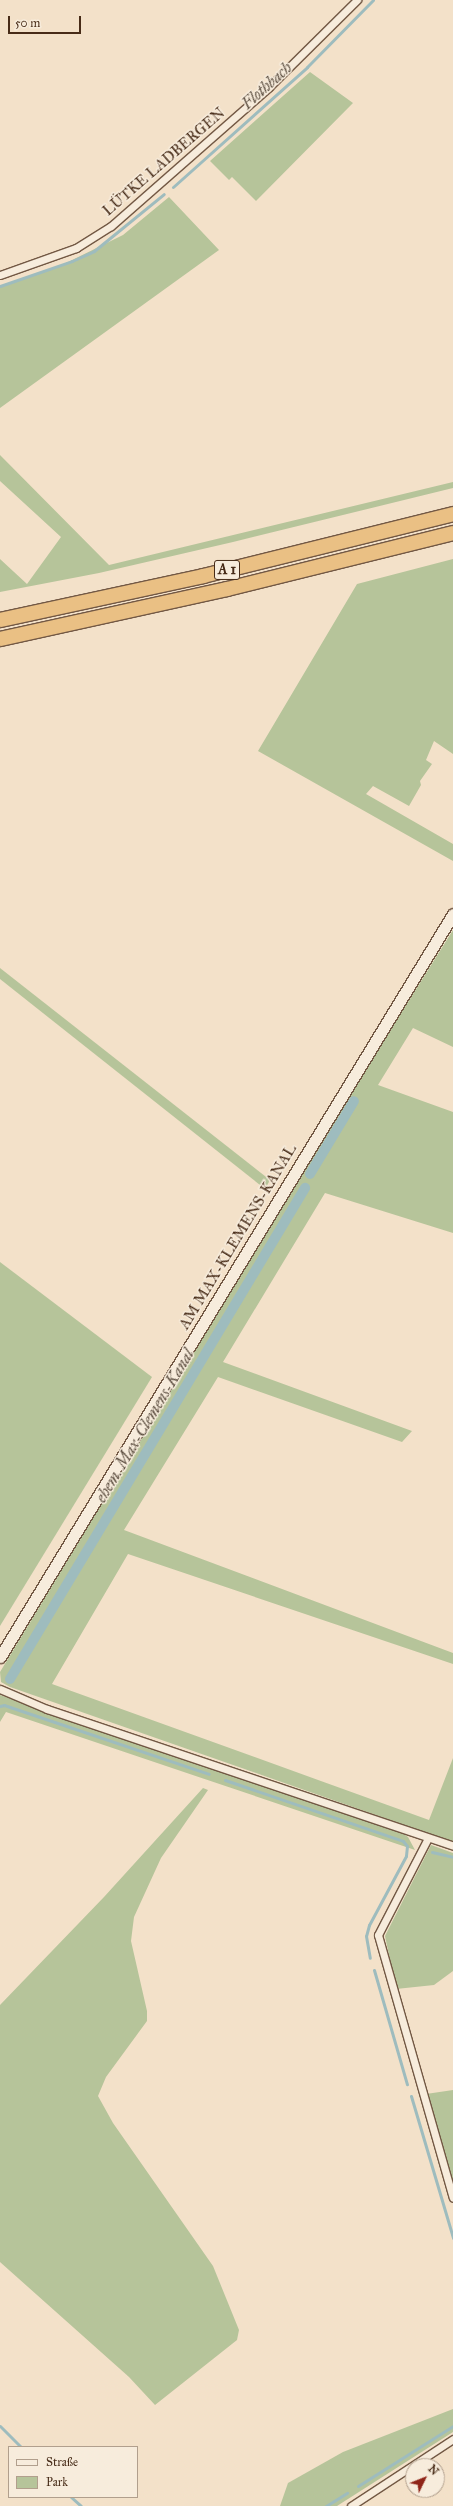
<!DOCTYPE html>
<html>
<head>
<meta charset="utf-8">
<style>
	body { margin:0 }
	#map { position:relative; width:453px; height:2506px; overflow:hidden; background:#f3e1c9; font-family:"IM FELL Great Primer",serif }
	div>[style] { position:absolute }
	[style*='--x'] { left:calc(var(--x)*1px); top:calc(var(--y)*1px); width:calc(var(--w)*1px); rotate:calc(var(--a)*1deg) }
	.green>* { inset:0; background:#b6c49a }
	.stream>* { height:3px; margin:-1.5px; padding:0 1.5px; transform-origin:1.5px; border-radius:1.5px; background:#9ebcbe }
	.canal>* { height:10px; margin:-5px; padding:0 5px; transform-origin:5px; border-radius:5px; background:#9ebcbe }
	.roads { filter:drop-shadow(1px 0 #725844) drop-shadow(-1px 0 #725844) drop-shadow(0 1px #725844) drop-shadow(0 -1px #725844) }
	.street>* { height:7px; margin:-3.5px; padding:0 3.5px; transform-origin:3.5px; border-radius:3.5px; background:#f7ecdc }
	.secondary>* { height:11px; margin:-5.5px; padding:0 5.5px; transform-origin:5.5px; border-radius:5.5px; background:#f7ecdc }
	.highway>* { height:14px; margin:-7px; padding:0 7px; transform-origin:7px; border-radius:7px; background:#eac084 }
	span { translate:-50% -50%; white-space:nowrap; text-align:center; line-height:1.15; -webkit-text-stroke:3px #f7ecdc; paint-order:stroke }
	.shield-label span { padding:1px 3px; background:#f7ecdc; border:1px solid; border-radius:3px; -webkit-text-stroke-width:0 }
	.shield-label { font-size:14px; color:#472b17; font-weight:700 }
	.street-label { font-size:15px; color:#472b17 }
	.water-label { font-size:16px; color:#5d4f41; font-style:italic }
	.legend { position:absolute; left:8px; top:2446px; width:130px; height:52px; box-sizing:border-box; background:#f7ecdc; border:1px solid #b19f8d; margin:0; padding:5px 7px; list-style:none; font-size:12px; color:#472b17 }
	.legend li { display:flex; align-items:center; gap:8px; height:20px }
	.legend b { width:20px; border:1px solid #b19f8d }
	.north { position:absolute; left:405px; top:2458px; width:40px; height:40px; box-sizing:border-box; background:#f7ecdc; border:1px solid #b19f8d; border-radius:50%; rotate:47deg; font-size:11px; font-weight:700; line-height:16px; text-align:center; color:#472b17 }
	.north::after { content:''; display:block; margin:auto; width:14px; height:18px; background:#8f2418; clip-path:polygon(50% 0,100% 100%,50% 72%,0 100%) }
	.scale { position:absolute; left:8px; top:16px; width:73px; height:18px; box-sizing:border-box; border:2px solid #472b17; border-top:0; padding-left:5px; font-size:12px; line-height:14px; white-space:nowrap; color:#472b17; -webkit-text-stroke:3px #f7ecdc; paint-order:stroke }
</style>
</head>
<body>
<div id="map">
	<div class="green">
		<div style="clip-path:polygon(310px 72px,353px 103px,256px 201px,232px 177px,229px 180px,210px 161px)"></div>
		<div style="clip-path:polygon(169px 197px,219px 250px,0 408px,0 287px,64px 264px,123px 235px)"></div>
		<div style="clip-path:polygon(0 455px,109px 565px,453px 482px,453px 488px,233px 542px,99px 573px,0 592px,0 559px,27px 584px,61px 537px,0 481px)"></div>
		<div style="clip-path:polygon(453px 559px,453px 754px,434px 741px,426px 760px,432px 764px,420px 781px,421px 785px,409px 806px,373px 786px,366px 794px,453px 844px,453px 861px,258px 751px,357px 584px)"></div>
		<div style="clip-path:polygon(453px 930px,453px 1047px,413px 1028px,378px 1085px,453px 1112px,453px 1233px,325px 1193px,223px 1362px,412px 1431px,402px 1442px,218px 1377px,124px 1530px,453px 1653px,453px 1664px,128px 1554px,52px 1684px,429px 1820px,453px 1758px,453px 1842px,10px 1687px,1px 1682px,0 1672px,328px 1130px)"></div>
		<div style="clip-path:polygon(0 968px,270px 1180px,265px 1189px,0 979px)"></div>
		<div style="clip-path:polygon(0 1262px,152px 1377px,0 1626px)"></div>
		<div style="clip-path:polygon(0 1695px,401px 1832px,408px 1837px,415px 1850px,6px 1712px,0 1722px)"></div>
		<div style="clip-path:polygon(203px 1788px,208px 1790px,161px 1858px,134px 1917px,131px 1941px,147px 2011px,147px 2021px,106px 2077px,98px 2096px,113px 2123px,213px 2266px,239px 2330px,237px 2340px,155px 2405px,129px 2377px,0 2262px,0 2005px,104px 1897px)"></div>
		<div style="clip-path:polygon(431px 1845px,453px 1853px,453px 1971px,434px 1985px,396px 1989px,385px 1936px)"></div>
		<div style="clip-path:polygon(453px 2090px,453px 2186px,426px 2094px)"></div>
		<div style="clip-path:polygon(453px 2409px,453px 2432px,337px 2506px,280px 2506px,288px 2483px,343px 2452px)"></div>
	</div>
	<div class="stream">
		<div style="--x:173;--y:187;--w:180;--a:-41.8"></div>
		<div style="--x:307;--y:67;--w:94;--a:-45.4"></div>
		<div style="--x:0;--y:286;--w:76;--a:-19.1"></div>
		<div style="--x:72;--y:261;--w:24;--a:-24"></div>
		<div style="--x:94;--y:251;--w:90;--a:-39.2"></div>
		<div style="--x:0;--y:1706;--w:4;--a:-14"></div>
		<div style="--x:4;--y:1705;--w:216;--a:18.6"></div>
		<div style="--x:225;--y:1780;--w:188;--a:18.9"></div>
		<div style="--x:403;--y:1841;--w:6;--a:51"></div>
		<div style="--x:407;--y:1846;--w:10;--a:96"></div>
		<div style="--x:406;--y:1856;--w:78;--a:118.2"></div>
		<div style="--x:369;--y:1925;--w:11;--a:105"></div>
		<div style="--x:366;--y:1936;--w:22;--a:80"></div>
		<div style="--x:432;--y:1852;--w:22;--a:13"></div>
		<div style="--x:374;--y:1970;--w:119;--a:73.9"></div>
		<div style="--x:411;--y:2096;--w:148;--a:73.5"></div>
		<div style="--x:0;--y:2426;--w:30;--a:45"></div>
		<div style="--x:358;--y:2486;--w:112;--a:-32.3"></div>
		<div style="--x:71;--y:2497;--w:13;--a:42"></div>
		<div style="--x:326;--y:2506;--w:25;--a:-32"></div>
	</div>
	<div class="canal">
		<div style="--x:310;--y:1174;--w:85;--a:-58.9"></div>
		<div style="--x:10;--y:1679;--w:573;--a:-59"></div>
	</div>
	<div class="roads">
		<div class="street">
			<div style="--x:0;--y:275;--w:81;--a:-19.6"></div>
			<div style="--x:76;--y:248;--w:41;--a:-32.2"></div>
			<div style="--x:111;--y:226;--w:210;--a:-41.3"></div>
			<div style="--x:269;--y:87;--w:124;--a:-44.7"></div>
			<div style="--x:0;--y:1689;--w:51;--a:23.1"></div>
			<div style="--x:47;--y:1709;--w:428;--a:18.6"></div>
			<div style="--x:428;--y:1838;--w:109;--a:117.3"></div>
			<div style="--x:378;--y:1935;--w:273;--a:74.1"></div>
			<div style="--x:351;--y:2506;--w:122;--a:-33.3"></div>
		</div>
		<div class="secondary">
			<div style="--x:0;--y:1657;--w:870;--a:-58.63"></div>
		</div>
		<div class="highway">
			<div style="--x:0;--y:620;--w:208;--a:-12.2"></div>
			<div style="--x:203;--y:576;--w:258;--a:-13.9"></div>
			<div style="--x:0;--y:639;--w:232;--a:-12.4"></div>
			<div style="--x:227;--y:589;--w:233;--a:-13.9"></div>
		</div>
	</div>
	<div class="shield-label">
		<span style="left:227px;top:570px">A 1</span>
	</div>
	<div class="street-label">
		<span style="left:164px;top:162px;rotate:-41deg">LÜTKE LADBERGEN</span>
		<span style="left:238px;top:1237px;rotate:-59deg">AM MAX-KLEMENS-KANAL</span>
	</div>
	<div class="water-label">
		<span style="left:267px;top:86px;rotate:-42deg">Flothbach</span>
		<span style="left:145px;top:1426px;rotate:-59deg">ehem. Max-Clemens-Kanal</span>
	</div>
	<ul class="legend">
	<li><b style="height:5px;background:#f7ecdc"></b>Straße</li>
	<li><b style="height:11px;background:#b6c49a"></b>Park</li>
	</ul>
	<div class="north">N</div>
	<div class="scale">50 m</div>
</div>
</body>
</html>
